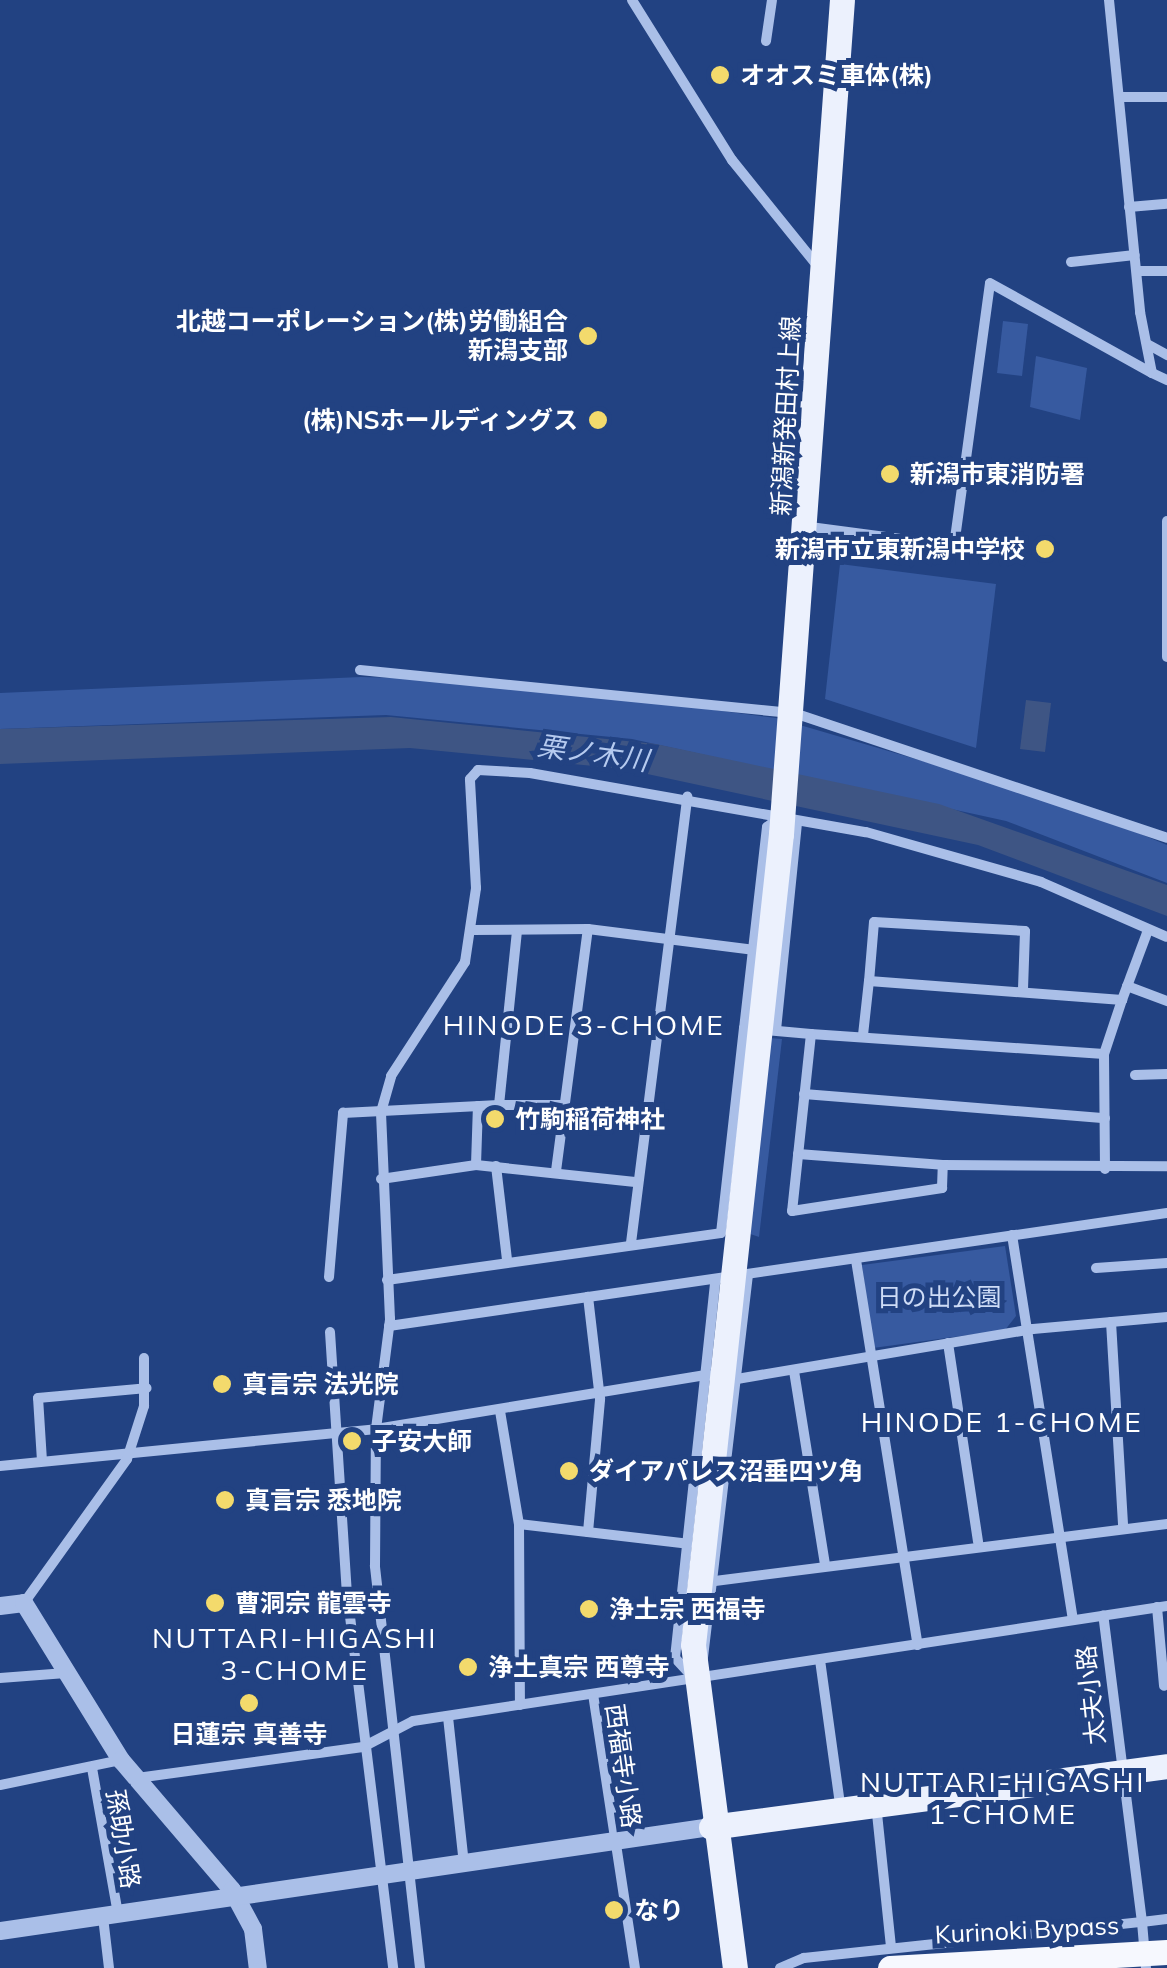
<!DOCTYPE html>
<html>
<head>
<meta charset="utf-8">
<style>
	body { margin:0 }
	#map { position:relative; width:1167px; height:1968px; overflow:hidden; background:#224282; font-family:Mulish,"Noto Sans JP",sans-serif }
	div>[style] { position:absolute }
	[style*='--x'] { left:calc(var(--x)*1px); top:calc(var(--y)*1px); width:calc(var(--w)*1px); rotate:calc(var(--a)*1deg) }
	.green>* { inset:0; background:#375aa0 }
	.water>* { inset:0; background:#3e5584 }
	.minor>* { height:10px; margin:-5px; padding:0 5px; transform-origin:5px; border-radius:5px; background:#aabfe8 }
	.tertiary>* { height:18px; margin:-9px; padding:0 9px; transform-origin:9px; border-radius:9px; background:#aabfe8 }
	.primary>* { height:25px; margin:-12.5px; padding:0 12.5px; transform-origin:12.5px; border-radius:12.5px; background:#ecf1fd }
	.trunk>* { height:25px; margin:-12.5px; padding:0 12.5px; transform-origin:12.5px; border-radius:12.5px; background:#f6f8fe }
	.primary-bridge>* { height:25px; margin:-12.5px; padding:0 12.5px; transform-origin:12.5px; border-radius:12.5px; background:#ecf1fd }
	.dots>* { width:28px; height:28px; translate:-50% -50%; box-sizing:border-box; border:5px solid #224282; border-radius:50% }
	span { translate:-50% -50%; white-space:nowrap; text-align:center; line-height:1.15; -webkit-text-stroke:10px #224282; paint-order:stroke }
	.poi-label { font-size:25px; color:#fff; font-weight:700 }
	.left { translate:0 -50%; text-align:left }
	.right { translate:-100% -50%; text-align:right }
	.street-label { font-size:25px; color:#fff }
	.park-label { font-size:25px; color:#cedcf6 }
	.water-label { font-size:28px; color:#b5caef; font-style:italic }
	.neighbourhood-label { font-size:28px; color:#fff; letter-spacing:2.5px }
</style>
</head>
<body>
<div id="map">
	<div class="green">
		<div style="clip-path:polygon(1003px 321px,1028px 324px,1022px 376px,997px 373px)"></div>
		<div style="clip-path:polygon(1036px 356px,1087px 368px,1080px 420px,1030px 407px)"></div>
		<div style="clip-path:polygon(840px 564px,996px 584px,976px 748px,825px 699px)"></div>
		<div style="clip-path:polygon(361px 677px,482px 680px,776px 718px,1069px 804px,1167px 845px,1167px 883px,1006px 821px,632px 739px,386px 715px,0 729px,0 693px)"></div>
		<div style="clip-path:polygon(769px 1038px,782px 1039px,759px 1237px,730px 1227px)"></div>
		<div style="clip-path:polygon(1005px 1246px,1016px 1316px,1005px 1330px,873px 1348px,862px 1265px)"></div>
	</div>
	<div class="water">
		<div style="clip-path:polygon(1026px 700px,1051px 703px,1045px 752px,1020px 749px)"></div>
		<div style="clip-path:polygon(391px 717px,656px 744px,939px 804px,1167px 885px,1167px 916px,978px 845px,624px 769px,410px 748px,0 764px,0 729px)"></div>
	</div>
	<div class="minor">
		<div style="--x:632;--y:0;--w:189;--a:58"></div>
		<div style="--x:732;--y:160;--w:140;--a:51.1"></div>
		<div style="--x:1109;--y:0;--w:314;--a:84.3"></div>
		<div style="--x:1140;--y:312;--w:62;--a:78.9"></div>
		<div style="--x:1152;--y:373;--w:17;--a:25"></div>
		<div style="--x:766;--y:41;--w:41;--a:-81.7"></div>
		<div style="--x:1119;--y:97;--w:48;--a:0"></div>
		<div style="--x:1129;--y:207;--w:38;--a:-5"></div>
		<div style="--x:1071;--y:262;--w:64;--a:-6.2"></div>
		<div style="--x:1137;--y:271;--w:30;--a:0"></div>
		<div style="--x:1149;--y:345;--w:21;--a:29"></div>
		<div style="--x:1167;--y:521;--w:136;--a:90"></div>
		<div style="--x:810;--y:527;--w:145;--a:7.5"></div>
		<div style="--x:954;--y:546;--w:265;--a:-82.2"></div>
		<div style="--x:990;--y:283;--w:185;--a:29.1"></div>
		<div style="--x:360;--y:670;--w:436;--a:5.7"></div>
		<div style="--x:794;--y:713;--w:393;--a:18.5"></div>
		<div style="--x:775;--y:821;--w:10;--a:143"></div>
		<div style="--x:767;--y:827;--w:202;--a:96.5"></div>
		<div style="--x:744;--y:1028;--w:67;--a:5.1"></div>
		<div style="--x:473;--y:930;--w:115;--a:-0.5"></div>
		<div style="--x:588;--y:929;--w:168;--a:7.2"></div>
		<div style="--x:1127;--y:986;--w:43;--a:20.6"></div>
		<div style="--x:1023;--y:989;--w:58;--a:-88"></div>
		<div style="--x:1025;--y:931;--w:151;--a:-176.6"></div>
		<div style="--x:874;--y:922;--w:59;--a:94.8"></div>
		<div style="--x:869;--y:981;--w:254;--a:4.3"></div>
		<div style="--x:1122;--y:1000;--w:57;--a:108.4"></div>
		<div style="--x:1104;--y:1054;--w:294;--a:-176.1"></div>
		<div style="--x:811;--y:1034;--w:178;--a:96.1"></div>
		<div style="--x:792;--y:1211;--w:152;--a:-8.7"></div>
		<div style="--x:942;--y:1188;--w:23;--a:-88"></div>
		<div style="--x:943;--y:1165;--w:224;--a:0.3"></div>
		<div style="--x:1122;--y:1000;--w:75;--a:-69.6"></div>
		<div style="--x:776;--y:1030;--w:207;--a:-84.2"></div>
		<div style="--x:863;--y:1035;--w:54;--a:-83.7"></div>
		<div style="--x:1104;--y:1054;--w:115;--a:89.5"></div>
		<div style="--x:1135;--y:1075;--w:32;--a:-2"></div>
		<div style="--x:804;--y:1094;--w:302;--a:4.6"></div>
		<div style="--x:499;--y:1105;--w:66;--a:0"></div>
		<div style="--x:798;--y:1154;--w:145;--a:4.3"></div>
		<div style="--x:476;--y:1165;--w:59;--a:-88.1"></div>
		<div style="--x:496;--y:1166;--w:95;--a:83.3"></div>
		<div style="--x:556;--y:1171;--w:244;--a:-82.5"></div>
		<div style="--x:381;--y:1179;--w:96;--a:-8.4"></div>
		<div style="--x:476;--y:1165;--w:160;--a:6.1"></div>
		<div style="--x:1012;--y:1235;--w:389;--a:81"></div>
		<div style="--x:631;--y:1243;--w:450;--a:-82.8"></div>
		<div style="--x:856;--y:1260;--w:390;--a:80.9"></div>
		<div style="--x:1096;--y:1268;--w:71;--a:-4"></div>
		<div style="--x:329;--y:1277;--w:165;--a:-85.1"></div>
		<div style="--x:343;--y:1113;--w:156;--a:-2.9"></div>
		<div style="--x:499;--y:1105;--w:176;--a:-84.1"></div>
		<div style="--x:387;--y:1280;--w:337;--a:-8"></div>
		<div style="--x:721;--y:1233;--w:206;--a:-83.6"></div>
		<div style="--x:1111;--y:1322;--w:205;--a:86.6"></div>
		<div style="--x:389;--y:1326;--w:201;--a:-8.3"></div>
		<div style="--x:330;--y:1332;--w:261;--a:86.3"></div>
		<div style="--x:347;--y:1592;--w:379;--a:83"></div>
		<div style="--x:948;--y:1343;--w:201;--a:81.4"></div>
		<div style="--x:794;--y:1371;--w:195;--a:80.9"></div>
		<div style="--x:500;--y:1411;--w:115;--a:80.5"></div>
		<div style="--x:519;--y:1524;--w:170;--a:6.7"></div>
		<div style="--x:42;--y:1461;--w:63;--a:-93.6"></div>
		<div style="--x:38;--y:1398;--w:109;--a:-5.2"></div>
		<div style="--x:0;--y:1466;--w:378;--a:-5.6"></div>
		<div style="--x:376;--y:1429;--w:334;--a:-9.3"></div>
		<div style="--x:706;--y:1375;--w:31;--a:7"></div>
		<div style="--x:737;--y:1379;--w:300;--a:-9.6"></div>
		<div style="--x:1033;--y:1329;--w:135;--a:-5.1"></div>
		<div style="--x:519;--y:1524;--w:181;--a:89.7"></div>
		<div style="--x:588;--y:1532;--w:134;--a:-84.8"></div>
		<div style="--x:600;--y:1399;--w:103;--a:-96.7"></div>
		<div style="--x:588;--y:1297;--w:585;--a:-8.25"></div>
		<div style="--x:715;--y:1581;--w:456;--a:-7.2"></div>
		<div style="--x:24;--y:1603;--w:177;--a:-54.4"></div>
		<div style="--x:127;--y:1459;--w:56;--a:-72.2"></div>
		<div style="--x:144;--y:1406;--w:48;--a:-90"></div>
		<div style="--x:1157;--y:1607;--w:79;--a:84.9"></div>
		<div style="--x:820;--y:1660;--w:146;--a:82.1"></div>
		<div style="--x:702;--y:1666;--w:392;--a:-83.3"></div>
		<div style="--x:689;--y:1673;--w:21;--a:-133"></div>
		<div style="--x:675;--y:1658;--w:379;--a:-83.9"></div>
		<div style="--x:0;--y:1678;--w:66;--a:-4.3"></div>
		<div style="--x:593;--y:1694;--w:277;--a:81.3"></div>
		<div style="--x:448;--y:1717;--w:149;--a:83.8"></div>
		<div style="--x:92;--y:1768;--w:148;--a:79.9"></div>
		<div style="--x:137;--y:1778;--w:228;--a:-7.8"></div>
		<div style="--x:363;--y:1747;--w:56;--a:-27.5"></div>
		<div style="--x:413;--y:1721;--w:763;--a:-8.67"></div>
		<div style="--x:0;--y:1785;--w:124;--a:-11.7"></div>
		<div style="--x:876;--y:1804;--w:144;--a:84"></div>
		<div style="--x:103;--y:1917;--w:51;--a:83.3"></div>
		<div style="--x:420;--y:1968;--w:405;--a:-96.4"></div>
		<div style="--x:375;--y:1566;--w:137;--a:-89.6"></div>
		<div style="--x:376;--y:1429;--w:111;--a:-82.7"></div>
		<div style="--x:390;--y:1319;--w:207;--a:-92.5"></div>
		<div style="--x:381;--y:1112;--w:37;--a:-74"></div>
		<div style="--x:391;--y:1076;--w:136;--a:-57"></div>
		<div style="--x:465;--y:962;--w:75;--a:-81.5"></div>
		<div style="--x:476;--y:888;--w:109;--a:-93.2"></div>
		<div style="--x:470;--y:779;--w:12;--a:-48"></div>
		<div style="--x:478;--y:770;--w:52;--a:3.3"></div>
		<div style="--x:530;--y:773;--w:341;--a:10"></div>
		<div style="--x:866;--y:832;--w:182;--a:15.9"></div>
		<div style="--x:1041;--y:882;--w:137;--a:23.6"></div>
		<div style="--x:780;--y:1968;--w:26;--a:-23"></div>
		<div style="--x:804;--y:1958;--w:340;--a:-6.1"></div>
		<div style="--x:1142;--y:1922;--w:309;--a:-97.2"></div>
		<div style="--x:1146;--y:1968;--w:46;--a:-95"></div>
		<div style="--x:1142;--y:1922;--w:25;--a:-7"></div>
	</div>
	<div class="tertiary">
		<div style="--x:0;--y:1606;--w:24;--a:-7"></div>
		<div style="--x:24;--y:1603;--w:185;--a:58.3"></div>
		<div style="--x:121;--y:1760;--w:171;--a:49.5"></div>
		<div style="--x:232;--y:1890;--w:44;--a:61.7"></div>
		<div style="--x:253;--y:1929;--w:39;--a:83"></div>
		<div style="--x:0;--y:1931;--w:719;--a:-8.32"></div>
	</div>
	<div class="primary">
		<div style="--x:781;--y:834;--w:836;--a:-85.82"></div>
		<div style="--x:693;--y:1645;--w:326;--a:82.6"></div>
		<div style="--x:711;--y:1827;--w:460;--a:-7.6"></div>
	</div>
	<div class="trunk">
		<div style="--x:890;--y:1968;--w:277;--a:-3.3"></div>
	</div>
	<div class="primary-bridge">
		<div style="--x:693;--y:1645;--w:816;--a:-83.81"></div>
	</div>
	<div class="dots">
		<div style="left:720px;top:75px;background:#f3da6c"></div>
		<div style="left:588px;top:336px;background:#f3da6c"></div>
		<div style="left:598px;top:420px;background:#f3da6c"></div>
		<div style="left:890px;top:474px;background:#f3da6c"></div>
		<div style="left:1045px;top:549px;background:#f3da6c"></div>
		<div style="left:495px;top:1119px;background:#f3da6c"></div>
		<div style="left:222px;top:1384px;background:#f3da6c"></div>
		<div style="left:352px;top:1441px;background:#f3da6c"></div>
		<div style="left:569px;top:1471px;background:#f3da6c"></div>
		<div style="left:225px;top:1500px;background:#f3da6c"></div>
		<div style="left:215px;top:1603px;background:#f3da6c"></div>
		<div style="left:589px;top:1609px;background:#f3da6c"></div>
		<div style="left:468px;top:1667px;background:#f3da6c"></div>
		<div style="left:249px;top:1703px;background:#f3da6c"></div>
		<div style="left:614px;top:1910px;background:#f3da6c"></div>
	</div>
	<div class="poi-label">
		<span class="left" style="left:740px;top:75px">オオスミ車体(株)</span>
		<span class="right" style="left:568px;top:336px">北越コーポレーション(株)労働組合<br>新潟支部</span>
		<span class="right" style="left:578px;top:420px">(株)NSホールディングス</span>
		<span class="left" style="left:910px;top:474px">新潟市東消防署</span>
		<span class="right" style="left:1025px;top:549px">新潟市立東新潟中学校</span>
		<span class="left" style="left:515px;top:1119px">竹駒稲荷神社</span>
		<span class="left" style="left:242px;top:1384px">真言宗 法光院</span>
		<span class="left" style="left:372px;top:1441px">子安大師</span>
		<span class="left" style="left:589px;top:1471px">ダイアパレス沼垂四ツ角</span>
		<span class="left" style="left:245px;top:1500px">真言宗 悉地院</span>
		<span class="left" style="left:235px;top:1603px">曹洞宗 龍雲寺</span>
		<span class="left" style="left:609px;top:1609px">浄土宗 西福寺</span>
		<span class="left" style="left:488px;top:1667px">浄土真宗 西尊寺</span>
		<span style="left:249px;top:1734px">日蓮宗 真善寺</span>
		<span class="left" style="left:634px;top:1910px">なり</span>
	</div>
	<div class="street-label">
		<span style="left:786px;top:416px;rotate:-87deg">新潟新発田村上線</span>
		<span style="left:1091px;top:1695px;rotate:-96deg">太夫小路</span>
		<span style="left:623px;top:1766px;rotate:82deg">西福寺小路</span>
		<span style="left:123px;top:1839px;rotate:81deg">孫助小路</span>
		<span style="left:1027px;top:1930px;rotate:-3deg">Kurinoki Bypass</span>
	</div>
	<div class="park-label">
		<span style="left:939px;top:1297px">日の出公園</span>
	</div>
	<div class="water-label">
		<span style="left:593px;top:753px;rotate:8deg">栗ノ木川</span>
	</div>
	<div class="neighbourhood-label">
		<span style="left:584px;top:1025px">HINODE 3-CHOME</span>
		<span style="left:1002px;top:1422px">HINODE 1-CHOME</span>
		<span style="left:295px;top:1654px">NUTTARI-HIGASHI<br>3-CHOME</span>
		<span style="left:1003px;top:1798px">NUTTARI-HIGASHI<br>1-CHOME</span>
	</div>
</div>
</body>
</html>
